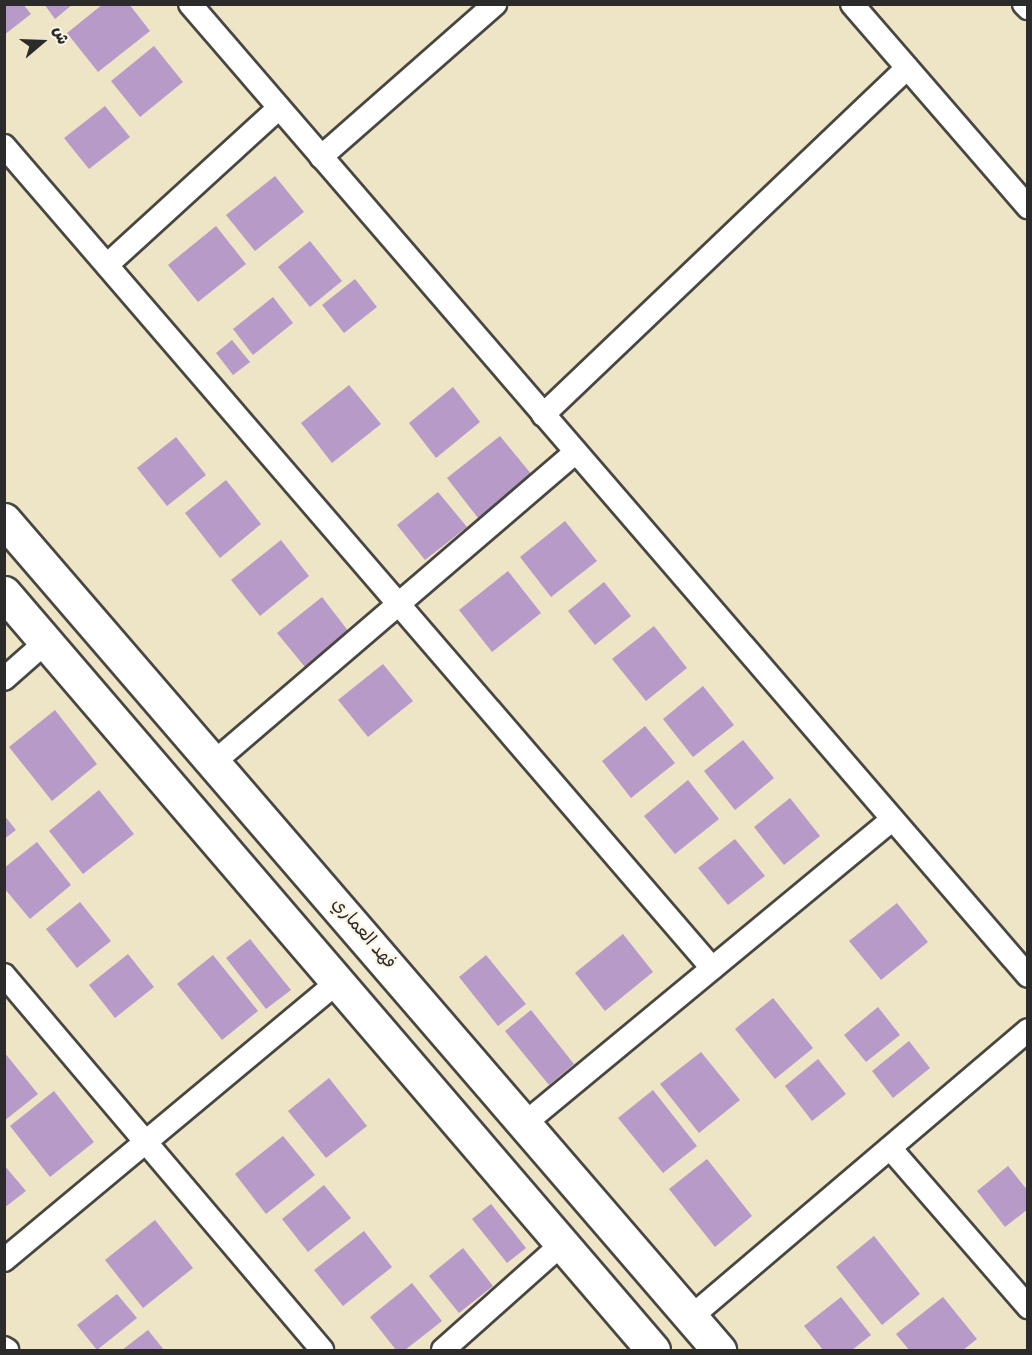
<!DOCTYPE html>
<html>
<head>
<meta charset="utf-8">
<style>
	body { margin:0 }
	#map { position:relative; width:1032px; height:1355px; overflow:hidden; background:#eee5c6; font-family:Dekko,"Playpen Sans Arabic",sans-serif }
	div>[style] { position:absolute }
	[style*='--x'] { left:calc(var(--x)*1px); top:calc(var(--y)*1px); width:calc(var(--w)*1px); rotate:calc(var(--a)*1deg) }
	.building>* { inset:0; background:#b79ac8 }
	.roads { filter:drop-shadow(2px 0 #484742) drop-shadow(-2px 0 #484742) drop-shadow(0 2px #484742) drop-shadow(0 -2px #484742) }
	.street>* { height:22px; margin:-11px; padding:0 11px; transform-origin:11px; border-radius:11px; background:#fff }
	.secondary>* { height:33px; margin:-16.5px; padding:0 16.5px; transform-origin:16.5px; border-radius:16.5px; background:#fff }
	span { translate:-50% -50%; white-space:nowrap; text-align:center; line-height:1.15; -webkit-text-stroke:4.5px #fcf5e5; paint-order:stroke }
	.street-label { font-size:18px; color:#2b2b2b }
	.frame { position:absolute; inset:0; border:6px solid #2b2b2b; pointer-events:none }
	.north { position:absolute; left:12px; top:12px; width:60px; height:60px; -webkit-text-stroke:4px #fcf5e5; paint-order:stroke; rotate:71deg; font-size:16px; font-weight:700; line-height:24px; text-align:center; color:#2b2b2b }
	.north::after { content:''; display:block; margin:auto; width:21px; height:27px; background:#2b2b2b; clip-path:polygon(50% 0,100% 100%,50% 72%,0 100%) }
</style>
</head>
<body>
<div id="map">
	<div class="building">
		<div style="clip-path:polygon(4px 4px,23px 4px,31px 14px,4px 35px)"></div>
		<div style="clip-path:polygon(44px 4px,73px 4px,55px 19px)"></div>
		<div style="clip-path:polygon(103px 4px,129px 4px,150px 31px,98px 72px,67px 33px)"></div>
		<div style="clip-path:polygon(154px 46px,183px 82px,140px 117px,111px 81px)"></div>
		<div style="clip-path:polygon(105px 106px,130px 137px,89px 169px,64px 138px)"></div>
		<div style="clip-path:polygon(275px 176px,304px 212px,255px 251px,226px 215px)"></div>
		<div style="clip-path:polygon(216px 226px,246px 264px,198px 302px,168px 265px)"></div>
		<div style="clip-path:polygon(310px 241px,342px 281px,310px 307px,278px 267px)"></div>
		<div style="clip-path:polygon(355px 279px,377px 307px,344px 333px,322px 305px)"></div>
		<div style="clip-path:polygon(273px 297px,293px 323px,253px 355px,233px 329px)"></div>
		<div style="clip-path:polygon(232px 340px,250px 362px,233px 375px,216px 353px)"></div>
		<div style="clip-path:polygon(349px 385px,381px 424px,332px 463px,301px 423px)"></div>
		<div style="clip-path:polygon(453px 387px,480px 422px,436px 458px,409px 423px)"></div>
		<div style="clip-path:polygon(500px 436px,532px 475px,478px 518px,447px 478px)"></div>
		<div style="clip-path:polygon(176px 437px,206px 475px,167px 506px,137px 468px)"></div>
		<div style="clip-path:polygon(226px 480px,261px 524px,220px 558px,185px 513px)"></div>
		<div style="clip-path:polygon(438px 492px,467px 527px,425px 560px,397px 525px)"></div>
		<div style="clip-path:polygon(565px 521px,597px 561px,551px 597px,520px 557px)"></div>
		<div style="clip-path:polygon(281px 540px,309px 576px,260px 616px,231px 580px)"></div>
		<div style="clip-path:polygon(508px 571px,541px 613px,492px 652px,459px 610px)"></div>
		<div style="clip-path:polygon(604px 582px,631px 616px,595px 645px,568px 611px)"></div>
		<div style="clip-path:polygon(322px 597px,349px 632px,305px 667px,277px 633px)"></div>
		<div style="clip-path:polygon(654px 626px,687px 668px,646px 701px,612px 659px)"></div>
		<div style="clip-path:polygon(383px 664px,413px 701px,368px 737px,338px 700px)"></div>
		<div style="clip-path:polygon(703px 686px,734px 725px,693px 757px,663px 719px)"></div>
		<div style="clip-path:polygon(55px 710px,97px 764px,52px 801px,9px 747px)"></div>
		<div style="clip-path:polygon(645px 726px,675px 763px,631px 798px,602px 761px)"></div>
		<div style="clip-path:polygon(743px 740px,774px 778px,735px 810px,704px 771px)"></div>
		<div style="clip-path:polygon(688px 780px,719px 819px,675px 854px,644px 816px)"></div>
		<div style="clip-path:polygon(99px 790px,134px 834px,83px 874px,49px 831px)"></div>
		<div style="clip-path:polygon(790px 798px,820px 836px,784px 865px,754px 827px)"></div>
		<div style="clip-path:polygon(4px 815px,16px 830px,4px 839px)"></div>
		<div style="clip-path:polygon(735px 839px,765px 876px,728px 905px,698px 868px)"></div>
		<div style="clip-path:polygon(37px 842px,71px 885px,30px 919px,4px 888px,4px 868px)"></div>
		<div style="clip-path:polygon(80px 902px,111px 941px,77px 968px,46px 929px)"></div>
		<div style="clip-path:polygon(897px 903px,928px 942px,881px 980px,849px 941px)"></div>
		<div style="clip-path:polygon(623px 934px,653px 972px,605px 1011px,575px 973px)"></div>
		<div style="clip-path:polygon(250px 939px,291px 990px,266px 1009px,226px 958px)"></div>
		<div style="clip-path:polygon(128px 954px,154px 987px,115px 1018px,89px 985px)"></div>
		<div style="clip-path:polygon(213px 955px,258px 1011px,222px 1040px,177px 984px)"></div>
		<div style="clip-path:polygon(486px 955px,526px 1004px,498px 1026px,459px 977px)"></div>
		<div style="clip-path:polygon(773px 998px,813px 1048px,775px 1079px,735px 1029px)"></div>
		<div style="clip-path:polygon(878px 1007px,900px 1035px,866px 1062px,844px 1035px)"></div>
		<div style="clip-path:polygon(531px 1010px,574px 1064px,549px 1085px,505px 1031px)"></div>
		<div style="clip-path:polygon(909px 1041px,930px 1068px,893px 1098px,872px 1071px)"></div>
		<div style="clip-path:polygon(4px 1052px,38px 1094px,4px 1121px)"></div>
		<div style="clip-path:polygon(701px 1052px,740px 1100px,699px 1133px,660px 1084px)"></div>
		<div style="clip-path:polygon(818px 1059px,846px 1094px,812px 1121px,785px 1086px)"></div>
		<div style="clip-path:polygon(329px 1078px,367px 1126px,326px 1158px,288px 1111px)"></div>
		<div style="clip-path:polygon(653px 1090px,697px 1146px,663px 1173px,618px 1118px)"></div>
		<div style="clip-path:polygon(54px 1091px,94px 1142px,50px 1177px,10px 1126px)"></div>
		<div style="clip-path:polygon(283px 1136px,315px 1175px,266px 1214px,235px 1174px)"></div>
		<div style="clip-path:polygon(707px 1159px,752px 1216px,715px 1247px,669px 1189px)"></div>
		<div style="clip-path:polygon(4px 1165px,26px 1191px,4px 1208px)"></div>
		<div style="clip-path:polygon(1008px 1166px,1028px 1191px,1028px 1209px,1005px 1227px,977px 1191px)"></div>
		<div style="clip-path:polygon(324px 1185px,351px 1218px,308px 1252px,282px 1219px)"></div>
		<div style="clip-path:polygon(491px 1204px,526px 1248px,507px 1263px,472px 1219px)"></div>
		<div style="clip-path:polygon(155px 1220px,193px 1268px,143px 1308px,105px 1260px)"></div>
		<div style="clip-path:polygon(364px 1231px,392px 1267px,343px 1306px,314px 1270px)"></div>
		<div style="clip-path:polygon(874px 1236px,920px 1294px,882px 1325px,836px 1267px)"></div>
		<div style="clip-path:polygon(463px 1248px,493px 1286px,459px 1313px,429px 1276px)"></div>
		<div style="clip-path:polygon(412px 1283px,442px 1321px,405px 1350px,396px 1350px,370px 1317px)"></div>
		<div style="clip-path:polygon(117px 1294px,137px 1318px,97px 1350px,77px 1325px)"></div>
		<div style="clip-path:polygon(841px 1297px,871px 1335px,852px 1350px,823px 1350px,804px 1326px)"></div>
		<div style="clip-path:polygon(943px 1297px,977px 1339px,963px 1350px,909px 1350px,896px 1334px)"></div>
		<div style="clip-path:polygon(148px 1330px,164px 1350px,122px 1350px)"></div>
	</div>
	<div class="roads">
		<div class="street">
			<div style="--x:190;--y:4;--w:1283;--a:49.23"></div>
			<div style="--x:852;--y:4;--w:269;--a:49.1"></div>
			<div style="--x:1024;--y:4;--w:6;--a:45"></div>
			<div style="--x:4;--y:146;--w:1085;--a:49.26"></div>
			<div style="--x:321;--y:157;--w:232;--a:-41.3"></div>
			<div style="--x:107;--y:265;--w:233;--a:-42.4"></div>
			<div style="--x:543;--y:415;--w:503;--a:-43.63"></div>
			<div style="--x:4;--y:679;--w:56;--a:-41.4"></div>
			<div style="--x:213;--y:763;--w:478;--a:-40.6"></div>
			<div style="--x:4;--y:975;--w:492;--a:49.7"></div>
			<div style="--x:524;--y:1124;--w:477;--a:-39.6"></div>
			<div style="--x:890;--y:1148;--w:211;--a:49"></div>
			<div style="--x:4;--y:1260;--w:435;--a:-39.8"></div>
			<div style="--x:691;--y:1317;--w:443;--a:-40.4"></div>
			<div style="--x:4;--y:1348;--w:4;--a:34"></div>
			<div style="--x:443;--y:1350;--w:159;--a:-41.7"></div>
		</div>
		<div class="secondary">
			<div style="--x:4;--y:520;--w:1096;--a:49.26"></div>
			<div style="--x:4;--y:593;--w:997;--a:49.39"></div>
		</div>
	</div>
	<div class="street-label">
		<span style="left:362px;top:935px;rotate:49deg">فهد العماري</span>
	</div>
	<div class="frame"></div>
	<div class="north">ش</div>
</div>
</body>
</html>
